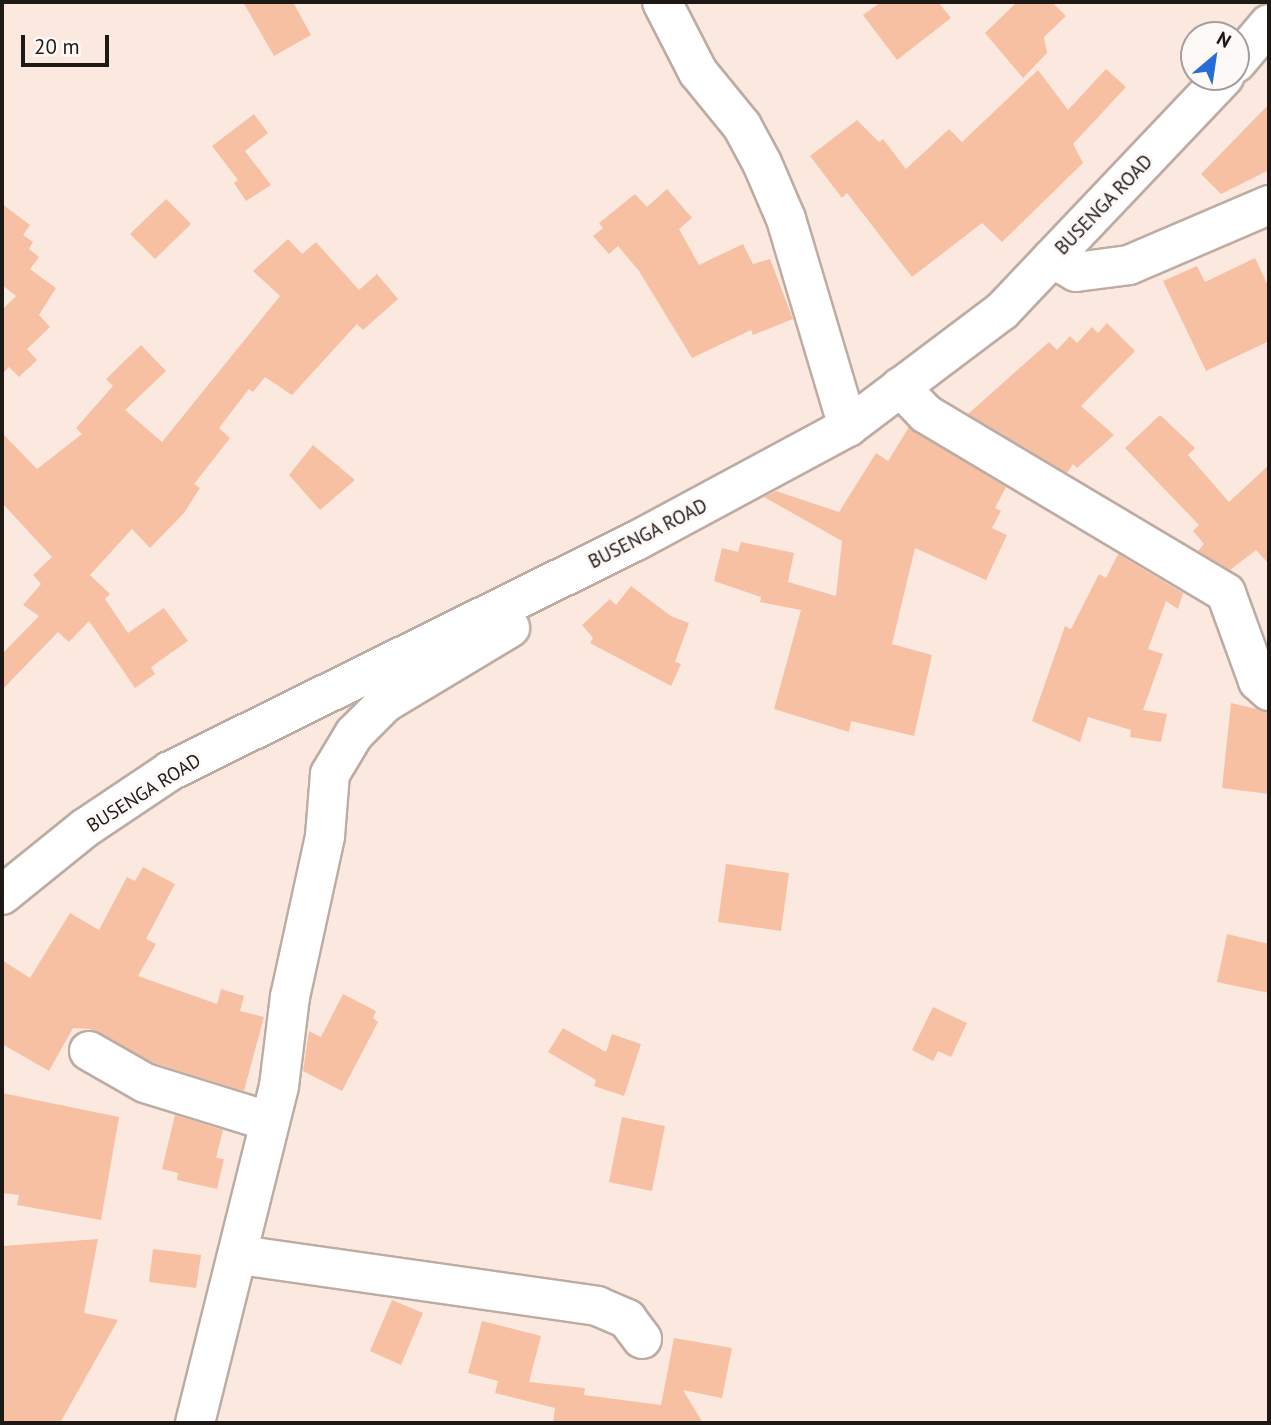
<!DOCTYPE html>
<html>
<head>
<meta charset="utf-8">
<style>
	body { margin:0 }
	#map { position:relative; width:1271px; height:1425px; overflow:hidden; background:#fbe9df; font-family:"PT Sans",sans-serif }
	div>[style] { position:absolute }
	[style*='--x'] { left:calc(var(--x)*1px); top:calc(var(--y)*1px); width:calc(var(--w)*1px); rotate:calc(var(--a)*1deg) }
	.building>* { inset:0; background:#f7c0a3 }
	.roads { filter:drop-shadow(2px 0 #bdaca3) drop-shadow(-2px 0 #bdaca3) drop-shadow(0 2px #bdaca3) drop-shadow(0 -2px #bdaca3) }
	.minor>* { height:38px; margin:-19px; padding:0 19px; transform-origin:19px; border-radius:19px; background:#fff }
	span { translate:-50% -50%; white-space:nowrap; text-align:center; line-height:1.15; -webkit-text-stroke:6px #fdf9f7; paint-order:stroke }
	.street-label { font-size:19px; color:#1f1916 }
	.frame { position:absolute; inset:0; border:4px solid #1f1916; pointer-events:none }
	.north { position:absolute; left:1180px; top:21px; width:70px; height:70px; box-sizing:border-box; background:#fdf9f7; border:2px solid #a49f9d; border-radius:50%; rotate:29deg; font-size:19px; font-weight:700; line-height:28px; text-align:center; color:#1f1916 }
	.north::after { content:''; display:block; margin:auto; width:24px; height:32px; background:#276cd9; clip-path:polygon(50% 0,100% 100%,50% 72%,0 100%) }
	.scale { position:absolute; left:21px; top:35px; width:88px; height:32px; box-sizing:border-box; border:4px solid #1f1916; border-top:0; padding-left:9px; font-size:21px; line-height:24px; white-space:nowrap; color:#1f1916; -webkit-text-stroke:5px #fdf9f7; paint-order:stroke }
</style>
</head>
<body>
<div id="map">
	<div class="building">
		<div style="clip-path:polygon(243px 2px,293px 2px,311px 35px,274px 56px)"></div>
		<div style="clip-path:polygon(881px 2px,938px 2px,951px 18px,897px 60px,863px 15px)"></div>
		<div style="clip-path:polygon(1017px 2px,1052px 2px,1066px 16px,1044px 37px,1047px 53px,1023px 78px,985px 33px)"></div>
		<div style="clip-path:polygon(1106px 69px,1126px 87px,1073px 144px,1083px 163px,1002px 242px,982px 223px,912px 277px,847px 193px,842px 198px,810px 156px,857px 120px,879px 142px,883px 139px,906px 169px,949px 129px,962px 142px,1038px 70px,1068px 110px)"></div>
		<div style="clip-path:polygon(1269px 104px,1269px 170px,1221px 194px,1201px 174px)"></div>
		<div style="clip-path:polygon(254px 114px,268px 133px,245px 151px,271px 185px,246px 201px,234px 183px,238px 180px,212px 146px)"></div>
		<div style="clip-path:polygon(667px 189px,692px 218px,679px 229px,699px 265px,743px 244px,753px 264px,770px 259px,793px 319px,753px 335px,751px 330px,692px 358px,639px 271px,618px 246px,609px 254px,593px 236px,603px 228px,599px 223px,635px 194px,647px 207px)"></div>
		<div style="clip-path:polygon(166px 199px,191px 224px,155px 259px,130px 234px)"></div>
		<div style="clip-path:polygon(2px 204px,30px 225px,23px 235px,33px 242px,29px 249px,39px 257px,30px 269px,56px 288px,39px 315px,50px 327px,27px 349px,37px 360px,19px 377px,9px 367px,2px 374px,2px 310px,16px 296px,2px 285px)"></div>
		<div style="clip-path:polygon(288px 239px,302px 254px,316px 242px,359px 290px,377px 274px,398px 299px,363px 330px,357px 324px,292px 395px,265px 377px,253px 392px,249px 389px,219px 428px,230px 438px,194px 484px,200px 488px,184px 513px,150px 548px,132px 529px,90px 575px,110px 594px,105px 599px,128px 633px,164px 608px,188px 641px,151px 667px,155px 674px,135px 688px,89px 621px,69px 642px,58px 632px,2px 690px,2px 654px,39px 616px,23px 605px,41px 584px,33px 575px,52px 557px,2px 503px,2px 433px,37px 469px,82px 434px,76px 428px,113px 386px,106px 379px,141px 345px,166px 371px,125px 410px,162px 442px,280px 296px,253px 271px)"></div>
		<div style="clip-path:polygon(1255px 258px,1269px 288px,1269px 341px,1206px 371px,1163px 281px,1197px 266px,1205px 282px)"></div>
		<div style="clip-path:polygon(1107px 323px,1135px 351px,1081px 406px,1114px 435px,1077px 468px,1073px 464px,1067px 473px,968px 414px,1049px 342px,1057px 350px,1070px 336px,1077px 343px,1092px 327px,1098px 333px)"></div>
		<div style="clip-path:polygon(1160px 415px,1195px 448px,1188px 455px,1229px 502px,1269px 465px,1269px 564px,1256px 550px,1230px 570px,1198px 551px,1204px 544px,1193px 531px,1199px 525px,1125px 448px)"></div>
		<div style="clip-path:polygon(909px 427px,1006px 487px,995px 508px,1001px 511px,992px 528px,1007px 535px,986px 580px,915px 548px,892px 644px,932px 655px,914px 736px,851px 721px,849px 732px,774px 709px,801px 610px,760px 602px,761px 597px,714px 581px,722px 548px,738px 552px,741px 542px,794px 553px,788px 582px,836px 596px,842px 541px,764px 497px,776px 491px,839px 512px,876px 453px,888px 461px)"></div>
		<div style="clip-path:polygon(313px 445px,355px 480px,320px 510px,289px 475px)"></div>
		<div style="clip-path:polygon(1118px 554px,1183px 593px,1178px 609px,1166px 601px,1148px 649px,1163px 654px,1143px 710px,1167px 714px,1161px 742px,1130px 737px,1131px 730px,1088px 717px,1080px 742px,1032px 721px,1065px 626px,1071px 629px,1099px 574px,1106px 578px)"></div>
		<div style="clip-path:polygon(631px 586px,671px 616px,689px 623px,675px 662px,681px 664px,671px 686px,590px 643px,593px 638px,582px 625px,610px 599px,616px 605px)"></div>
		<div style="clip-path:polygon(1231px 703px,1269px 712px,1269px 794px,1222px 788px)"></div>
		<div style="clip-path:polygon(726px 864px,789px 873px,781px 931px,718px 922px)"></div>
		<div style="clip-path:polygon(143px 867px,175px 884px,146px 939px,156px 944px,138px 976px,217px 1004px,221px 989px,244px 996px,240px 1011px,264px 1017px,244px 1091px,154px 1063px,90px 1029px,73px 1028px,49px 1071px,2px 1044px,2px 960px,30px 978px,70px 913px,99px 930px,127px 877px,135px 881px)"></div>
		<div style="clip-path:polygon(1227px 934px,1269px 944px,1269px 993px,1217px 982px)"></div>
		<div style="clip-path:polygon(343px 994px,376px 1011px,373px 1018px,378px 1022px,342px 1091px,303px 1071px,309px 1031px,321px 1037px)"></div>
		<div style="clip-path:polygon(933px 1007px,967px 1023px,951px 1057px,938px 1051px,933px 1061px,912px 1050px)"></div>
		<div style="clip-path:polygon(563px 1028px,606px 1052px,612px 1034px,641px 1044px,624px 1096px,594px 1086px,596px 1080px,548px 1052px)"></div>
		<div style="clip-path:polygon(2px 1093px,119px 1117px,101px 1220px,17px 1205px,19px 1195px,2px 1193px)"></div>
		<div style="clip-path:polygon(175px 1115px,223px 1130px,216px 1158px,224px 1159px,217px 1189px,177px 1180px,178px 1173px,162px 1169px)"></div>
		<div style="clip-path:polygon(622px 1117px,665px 1126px,652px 1191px,609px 1182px)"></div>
		<div style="clip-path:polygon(98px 1239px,84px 1313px,118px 1320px,60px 1423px,2px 1423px,2px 1246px)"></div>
		<div style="clip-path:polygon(153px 1249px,201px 1255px,196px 1288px,149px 1282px)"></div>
		<div style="clip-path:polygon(392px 1300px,423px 1313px,401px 1365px,370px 1351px)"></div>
		<div style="clip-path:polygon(482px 1321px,541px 1336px,529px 1382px,585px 1388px,584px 1395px,661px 1405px,674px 1338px,732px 1348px,722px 1398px,683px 1390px,703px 1423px,553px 1423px,555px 1408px,495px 1393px,498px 1381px,468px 1373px)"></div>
	</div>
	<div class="roads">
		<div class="minor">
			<div style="--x:662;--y:2;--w:79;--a:62.8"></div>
			<div style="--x:698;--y:72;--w:70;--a:50.8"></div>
			<div style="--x:742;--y:126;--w:42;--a:61.6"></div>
			<div style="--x:762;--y:163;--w:61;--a:66.8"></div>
			<div style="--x:786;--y:219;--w:217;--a:73.4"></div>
			<div style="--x:1236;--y:63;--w:51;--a:-49.8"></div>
			<div style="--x:1052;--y:258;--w:28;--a:30"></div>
			<div style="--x:1076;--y:272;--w:53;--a:-7.5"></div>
			<div style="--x:1129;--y:265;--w:152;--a:-23.2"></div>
			<div style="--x:900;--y:387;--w:37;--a:46"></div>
			<div style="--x:926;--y:414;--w:349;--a:30.8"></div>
			<div style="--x:1226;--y:593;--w:94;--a:70"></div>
			<div style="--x:1258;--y:681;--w:15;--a:42"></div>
			<div style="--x:2;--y:895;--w:107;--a:-38.9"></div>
			<div style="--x:85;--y:828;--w:102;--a:-33.8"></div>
			<div style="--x:170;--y:771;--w:520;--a:-26.27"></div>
			<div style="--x:636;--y:541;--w:241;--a:-28.3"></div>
			<div style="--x:848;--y:427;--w:193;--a:-37"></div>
			<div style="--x:1002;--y:311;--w:323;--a:-46.5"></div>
			<div style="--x:89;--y:1051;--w:64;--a:29.7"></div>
			<div style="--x:145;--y:1083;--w:129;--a:17.2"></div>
			<div style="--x:240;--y:1255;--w:361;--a:8.1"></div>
			<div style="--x:597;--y:1306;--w:33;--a:23"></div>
			<div style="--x:627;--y:1319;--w:25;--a:53"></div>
			<div style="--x:195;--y:1423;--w:347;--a:-76"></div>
			<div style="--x:279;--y:1086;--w:90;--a:-83"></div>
			<div style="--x:290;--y:997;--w:165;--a:-77.7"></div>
			<div style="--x:325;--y:836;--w:62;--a:-85.4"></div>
			<div style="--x:330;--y:774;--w:47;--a:-59"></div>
			<div style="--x:354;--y:734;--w:44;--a:-45"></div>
			<div style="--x:385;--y:703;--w:146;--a:-31"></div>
		</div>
	</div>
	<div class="street-label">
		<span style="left:1104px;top:205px;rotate:-46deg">BUSENGA ROAD</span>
		<span style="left:648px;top:534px;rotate:-27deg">BUSENGA ROAD</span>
		<span style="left:144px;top:793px;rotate:-32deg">BUSENGA ROAD</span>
	</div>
	<div class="frame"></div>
	<div class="north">N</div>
	<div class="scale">20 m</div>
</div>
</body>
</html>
